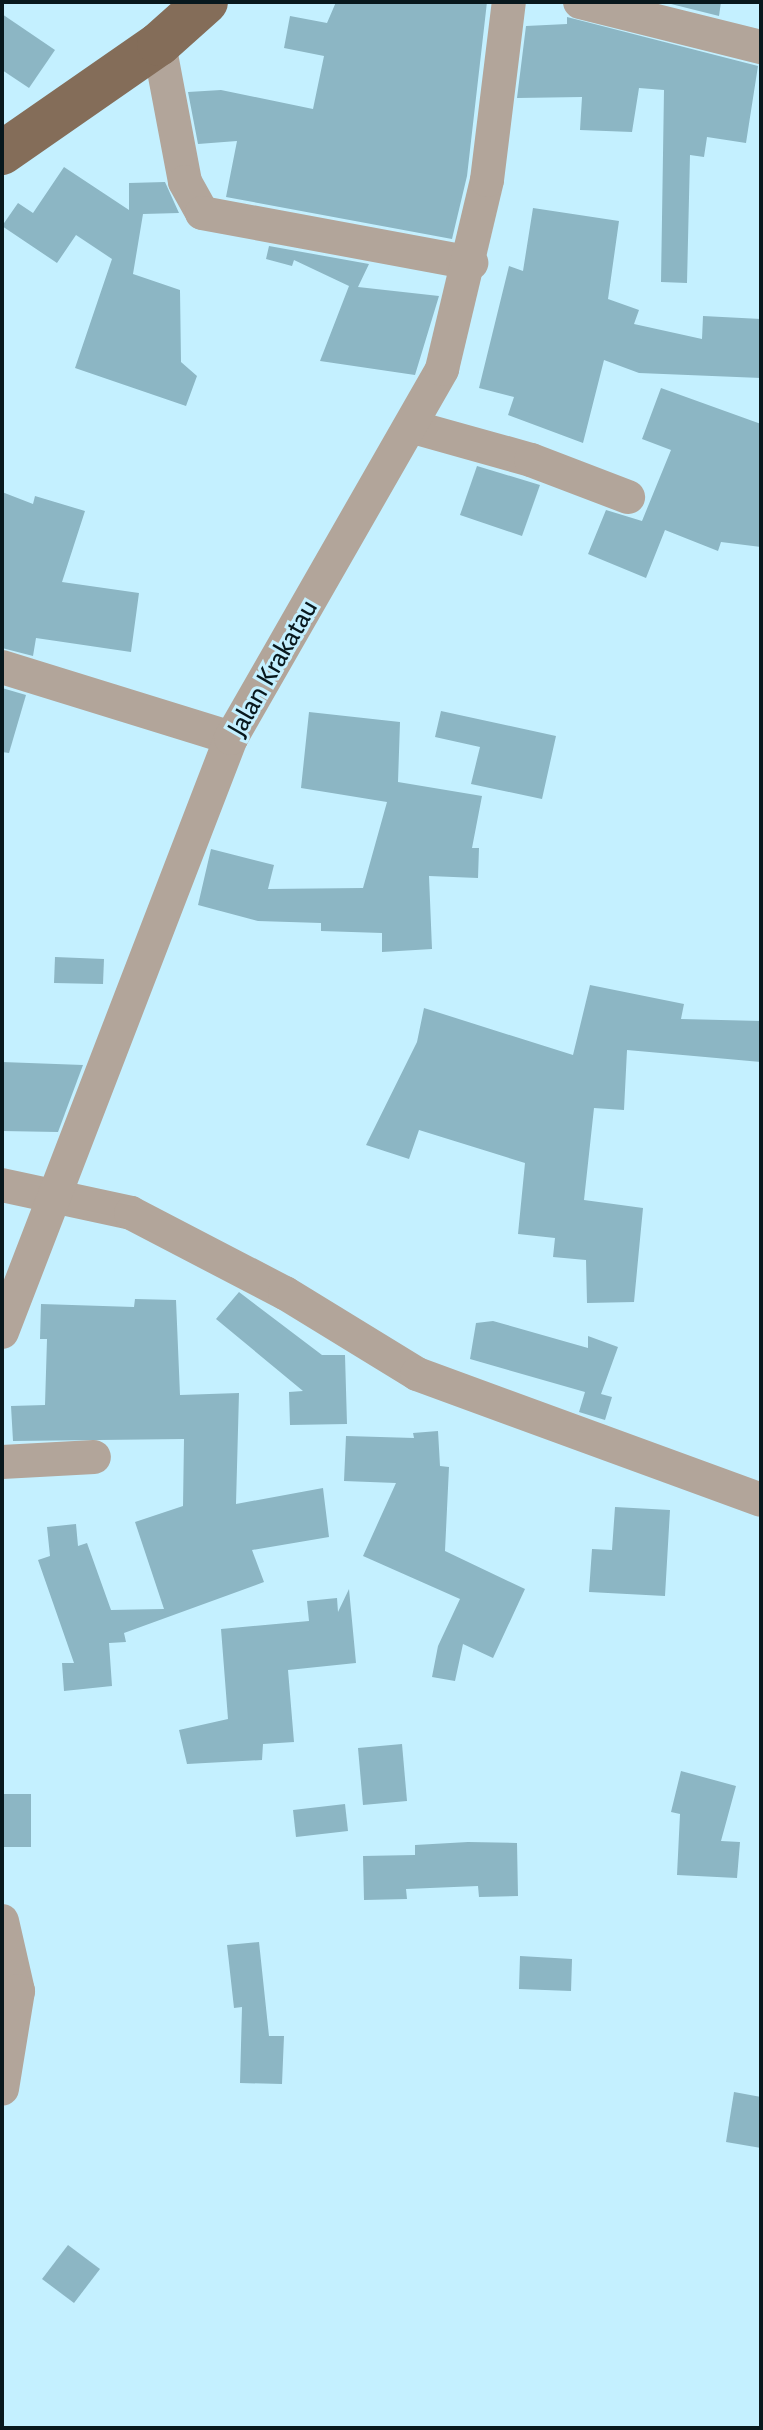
<!DOCTYPE html>
<html>
<head>
<meta charset="utf-8">
<style>
  body { margin:0 }
  #map { position:relative; width:763px; height:2430px; overflow:hidden; background:#c4f0ff; font-family:Cabin,sans-serif }
  div>[style] { position:absolute }
  .building>* { inset:0; background:#8cb6c4 }
  .street>* { height:34px; margin:-17px; padding:0 17px; transform-origin:17px; border-radius:17px; background:#b2a59a }
  .primary>* { height:44px; margin:-22px; padding:0 22px; transform-origin:22px; border-radius:22px; background:#846d59 }
  span { translate:-50% -50%; white-space:nowrap; text-align:center; line-height:1.15; -webkit-text-stroke:6px #c4f0ff; paint-order:stroke }
  .street-label { font-size:26px; color:#08181d }
  .frame { position:absolute; inset:0; border:4px solid #08181d; pointer-events:none }
</style>
</head>
<body>
<div id="map">
  <div class="building">
    <div style="clip-path:polygon(336px 2px,487px 2px,467px 176px,452px 239px,226px 197px,237px 141px,198px 144px,188px 92px,221px 90px,313px 109px,324px 56px,284px 48px,290px 16px,327px 23px)"></div>
    <div style="clip-path:polygon(663px 2px,721px 2px,719px 16px)"></div>
    <div style="clip-path:polygon(2px 14px,55px 50px,29px 88px,2px 70px)"></div>
    <div style="clip-path:polygon(567px 17px,758px 66px,746px 143px,707px 137px,704px 157px,690px 155px,687px 283px,661px 282px,664px 90px,639px 88px,632px 132px,580px 130px,582px 97px,517px 98px,526px 26px,567px 24px)"></div>
    <div style="clip-path:polygon(64px 167px,129px 210px,129px 183px,165px 182px,179px 213px,143px 214px,133px 274px,180px 290px,181px 362px,197px 376px,186px 406px,75px 368px,112px 259px,76px 235px,57px 263px,2px 226px,18px 203px,33px 213px)"></div>
    <div style="clip-path:polygon(533px 208px,619px 221px,608px 299px,639px 310px,634px 324px,702px 339px,703px 316px,761px 319px,761px 378px,639px 373px,604px 360px,583px 443px,508px 415px,514px 397px,479px 388px,509px 266px,523px 271px)"></div>
    <div style="clip-path:polygon(269px 246px,369px 264px,358px 287px,439px 296px,415px 375px,320px 361px,349px 286px,294px 260px,292px 266px,266px 259px)"></div>
    <div style="clip-path:polygon(661px 388px,761px 424px,761px 547px,721px 542px,718px 551px,665px 530px,646px 578px,588px 554px,606px 510px,642px 521px,671px 450px,642px 439px)"></div>
    <div style="clip-path:polygon(477px 466px,540px 485px,522px 536px,460px 515px)"></div>
    <div style="clip-path:polygon(2px 492px,33px 504px,35px 496px,85px 511px,62px 582px,139px 593px,131px 652px,36px 638px,33px 656px,2px 648px)"></div>
    <div style="clip-path:polygon(2px 688px,26px 695px,9px 753px,2px 752px)"></div>
    <div style="clip-path:polygon(441px 711px,556px 736px,542px 799px,471px 784px,480px 747px,435px 737px)"></div>
    <div style="clip-path:polygon(309px 712px,400px 722px,398px 782px,482px 796px,472px 848px,479px 848px,478px 878px,429px 876px,432px 949px,382px 952px,382px 933px,321px 931px,321px 923px,258px 921px,198px 905px,211px 849px,274px 865px,268px 889px,363px 888px,387px 802px,301px 788px)"></div>
    <div style="clip-path:polygon(55px 957px,104px 959px,103px 984px,54px 983px)"></div>
    <div style="clip-path:polygon(590px 985px,684px 1004px,681px 1019px,761px 1021px,761px 1062px,627px 1050px,624px 1110px,594px 1108px,584px 1200px,643px 1208px,634px 1302px,587px 1303px,586px 1260px,553px 1257px,555px 1238px,518px 1234px,525px 1163px,419px 1130px,409px 1159px,366px 1145px,417px 1042px,424px 1008px,573px 1055px)"></div>
    <div style="clip-path:polygon(2px 1062px,83px 1065px,58px 1132px,2px 1131px)"></div>
    <div style="clip-path:polygon(239px 1292px,322px 1355px,345px 1355px,347px 1424px,290px 1425px,289px 1392px,303px 1391px,216px 1319px)"></div>
    <div style="clip-path:polygon(135px 1299px,176px 1300px,180px 1395px,239px 1393px,236px 1504px,323px 1488px,329px 1537px,252px 1550px,264px 1582px,124px 1633px,126px 1642px,109px 1643px,112px 1686px,64px 1691px,62px 1663px,74px 1663px,38px 1560px,50px 1556px,47px 1527px,76px 1524px,78px 1546px,87px 1543px,111px 1610px,164px 1609px,135px 1522px,183px 1506px,184px 1439px,13px 1441px,11px 1406px,45px 1405px,47px 1339px,40px 1339px,41px 1304px,134px 1307px)"></div>
    <div style="clip-path:polygon(493px 1321px,588px 1348px,588px 1336px,618px 1347px,601px 1394px,612px 1397px,605px 1420px,579px 1412px,585px 1392px,470px 1359px,476px 1323px)"></div>
    <div style="clip-path:polygon(438px 1431px,440px 1466px,449px 1467px,445px 1551px,525px 1589px,493px 1658px,463px 1644px,455px 1681px,432px 1677px,438px 1646px,460px 1599px,363px 1556px,396px 1483px,344px 1481px,346px 1436px,414px 1438px,413px 1433px)"></div>
    <div style="clip-path:polygon(615px 1507px,670px 1510px,665px 1596px,589px 1592px,592px 1549px,612px 1550px)"></div>
    <div style="clip-path:polygon(349px 1589px,356px 1663px,288px 1670px,294px 1742px,263px 1744px,262px 1760px,187px 1764px,179px 1730px,228px 1719px,221px 1629px,309px 1621px,307px 1601px,337px 1598px,338px 1612px)"></div>
    <div style="clip-path:polygon(402px 1744px,407px 1801px,363px 1805px,358px 1748px)"></div>
    <div style="clip-path:polygon(681px 1771px,736px 1786px,721px 1841px,740px 1842px,737px 1878px,677px 1875px,680px 1814px,671px 1812px)"></div>
    <div style="clip-path:polygon(2px 1794px,31px 1794px,31px 1847px,2px 1847px)"></div>
    <div style="clip-path:polygon(345px 1804px,348px 1831px,296px 1837px,293px 1810px)"></div>
    <div style="clip-path:polygon(468px 1842px,517px 1843px,518px 1896px,479px 1897px,478px 1886px,406px 1889px,407px 1899px,364px 1900px,363px 1856px,415px 1855px,415px 1845px)"></div>
    <div style="clip-path:polygon(259px 1942px,269px 2036px,284px 2036px,282px 2084px,240px 2083px,242px 2007px,234px 2008px,227px 1945px)"></div>
    <div style="clip-path:polygon(520px 1956px,572px 1959px,571px 1991px,519px 1989px)"></div>
    <div style="clip-path:polygon(734px 2092px,761px 2097px,761px 2148px,726px 2142px)"></div>
    <div style="clip-path:polygon(68px 2245px,100px 2269px,74px 2303px,42px 2279px)"></div>
  </div>
  <div class="street">
    <div style="left:580px;top:2px;width:187px;rotate:14deg"></div>
    <div style="left:159px;top:44px;width:140px;rotate:79.3deg"></div>
    <div style="left:185px;top:182px;width:35px;rotate:61deg"></div>
    <div style="left:202px;top:213px;width:274px;rotate:10.5deg"></div>
    <div style="left:413px;top:427px;width:123px;rotate:15.6deg"></div>
    <div style="left:531px;top:460px;width:104px;rotate:20.9deg"></div>
    <div style="left:2px;top:667px;width:240px;rotate:17.2deg"></div>
    <div style="left:2px;top:1185px;width:132px;rotate:12.2deg"></div>
    <div style="left:131px;top:1213px;width:174px;rotate:27.5deg"></div>
    <div style="left:285px;top:1293px;width:155px;rotate:31.5deg"></div>
    <div style="left:417px;top:1374px;width:366px;rotate:20.1deg"></div>
    <div style="left:2px;top:1332px;width:637px;rotate:-68.92deg"></div>
    <div style="left:231px;top:738px;width:425px;rotate:-60.2deg"></div>
    <div style="left:442px;top:369px;width:194px;rotate:-76.6deg"></div>
    <div style="left:487px;top:180px;width:179px;rotate:-83deg"></div>
    <div style="left:2px;top:1462px;width:92px;rotate:-3.1deg"></div>
    <div style="left:2px;top:1921px;width:72px;rotate:77.1deg"></div>
    <div style="left:18px;top:1991px;width:99px;rotate:99.3deg"></div>
  </div>
  <div class="primary">
    <div style="left:2px;top:153px;width:191px;rotate:-34.8deg"></div>
    <div style="left:159px;top:44px;width:63px;rotate:-41.8deg"></div>
  </div>
  <div class="street-label">
    <span style="left:273px;top:668px;rotate:-60deg">Jalan Krakatau</span>
  </div>
  <div class="frame"></div>
</div>
</body>
</html>
